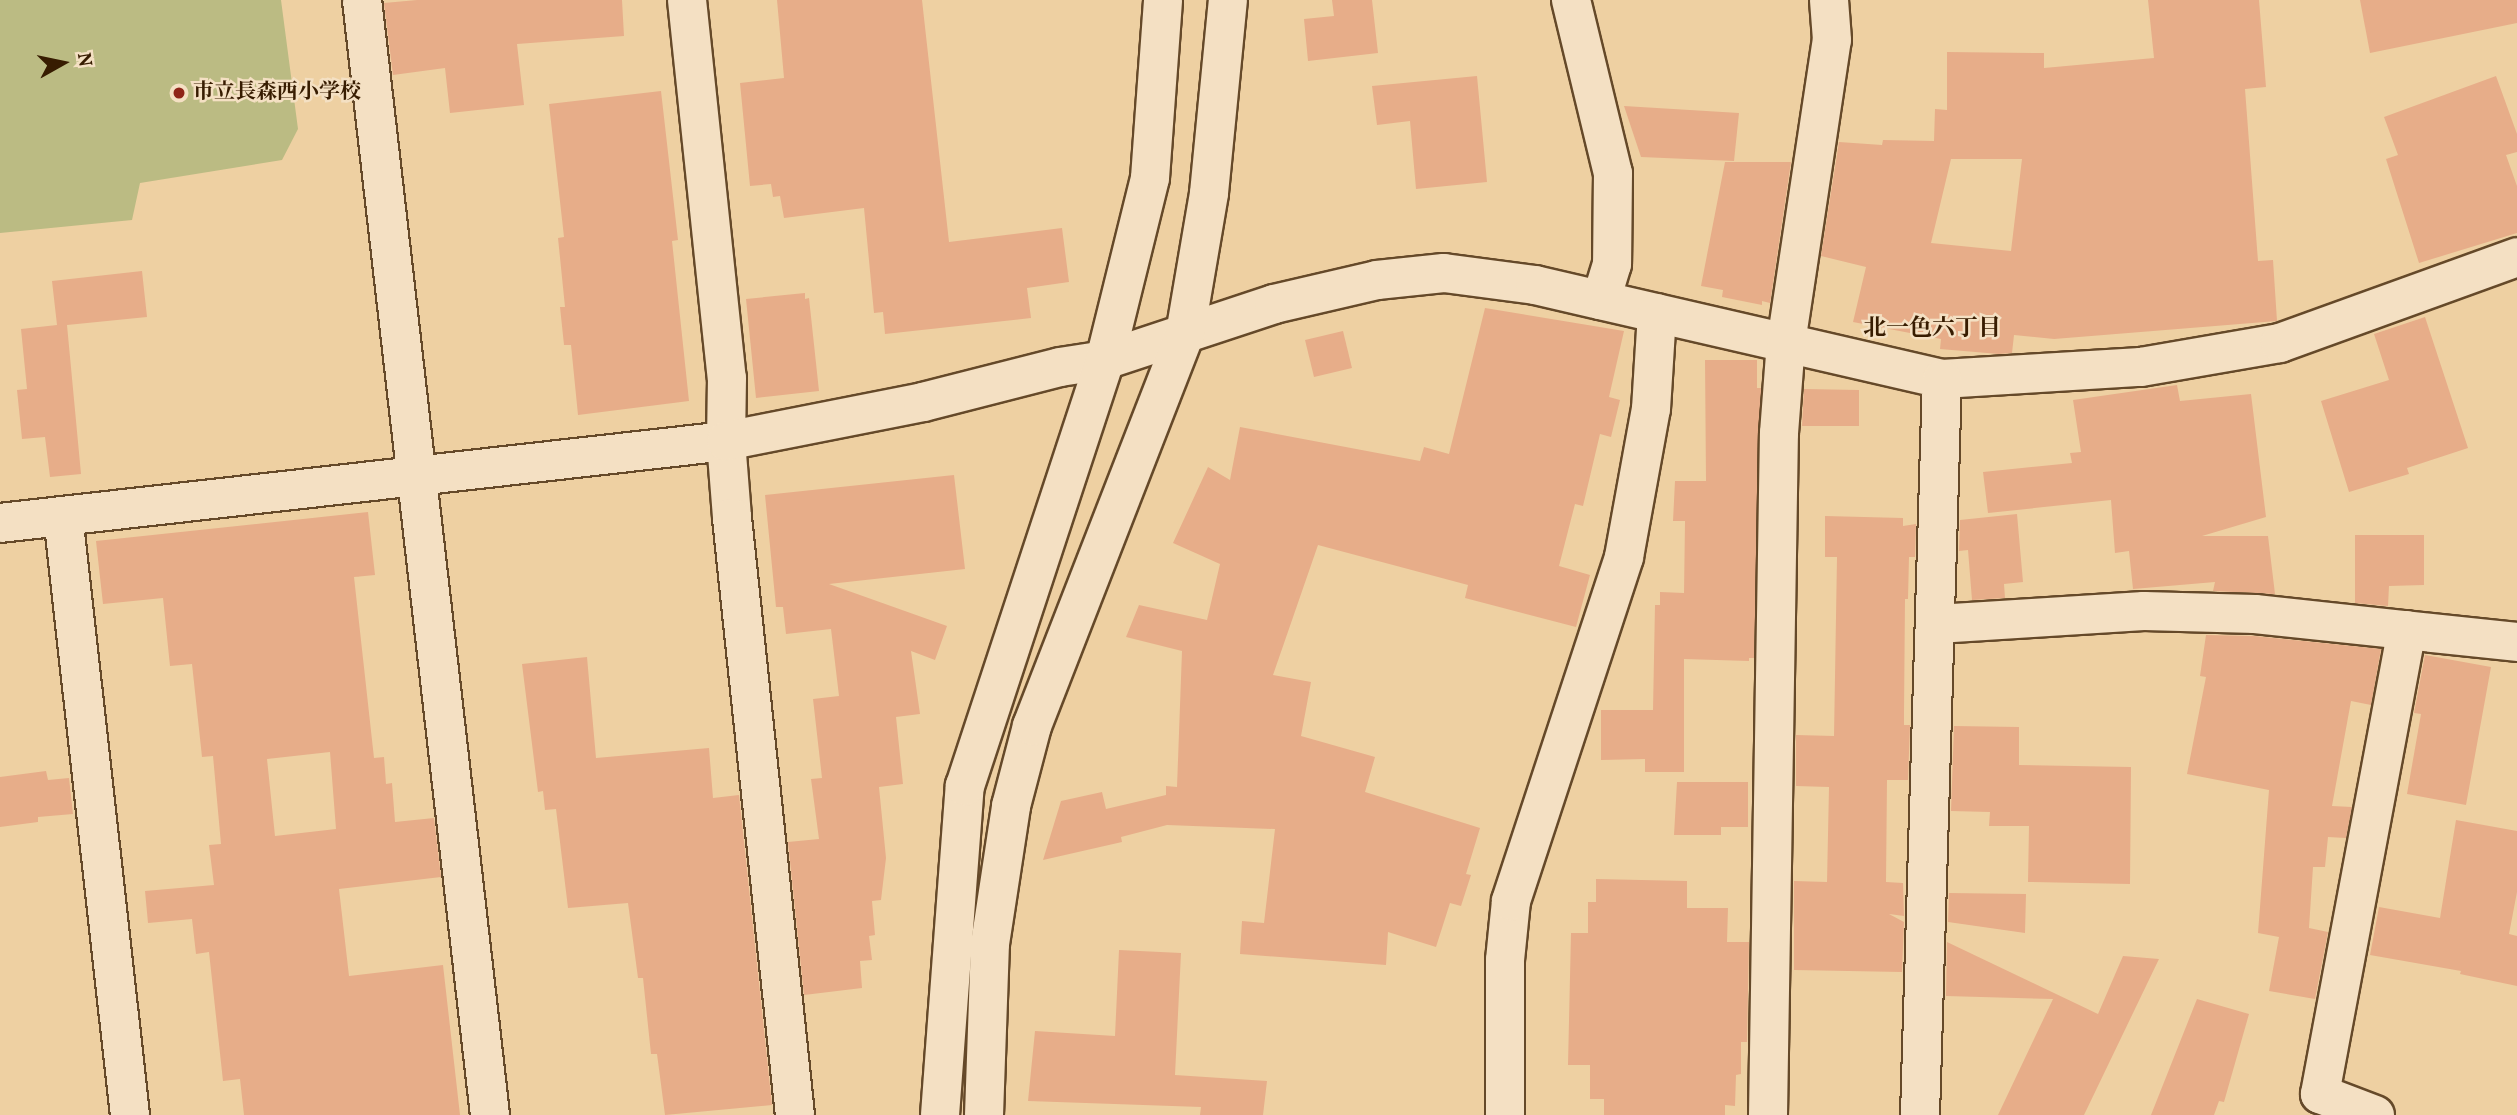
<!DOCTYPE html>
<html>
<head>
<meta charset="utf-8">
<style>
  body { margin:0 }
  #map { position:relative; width:2517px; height:1115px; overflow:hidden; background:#eed0a2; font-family:Vollkorn,"Noto Serif JP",serif }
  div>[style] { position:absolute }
  .green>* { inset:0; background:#bbbb83 }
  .building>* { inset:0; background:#e7ad89 }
  .roads { filter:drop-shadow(2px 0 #654929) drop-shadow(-2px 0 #654929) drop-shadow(0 2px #654929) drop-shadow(0 -2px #654929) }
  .minor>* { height:38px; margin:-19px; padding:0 19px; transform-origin:19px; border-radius:19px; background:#f4e0c3 }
  .dots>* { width:19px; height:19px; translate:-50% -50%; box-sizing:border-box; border:4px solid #f4e0c3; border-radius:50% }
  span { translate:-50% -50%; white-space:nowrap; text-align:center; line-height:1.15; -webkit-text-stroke:5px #f4e0c3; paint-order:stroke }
  .poi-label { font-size:21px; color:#371c01; font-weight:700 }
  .left { translate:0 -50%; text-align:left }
  .neighbourhood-label { font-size:23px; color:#371c01; font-weight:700 }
  .north { position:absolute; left:28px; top:28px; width:70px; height:70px; -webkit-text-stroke:5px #f4e0c3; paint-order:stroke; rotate:81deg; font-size:19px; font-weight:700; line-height:28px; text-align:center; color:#371c01 }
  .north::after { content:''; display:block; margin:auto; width:24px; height:32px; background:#371c01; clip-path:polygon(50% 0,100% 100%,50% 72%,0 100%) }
</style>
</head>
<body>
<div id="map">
  <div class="green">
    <div style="clip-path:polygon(0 0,281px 0,298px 129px,282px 160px,140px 183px,132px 220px,0 233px)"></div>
  </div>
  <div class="building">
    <div style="clip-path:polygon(417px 0,622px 0,624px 36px,517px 44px,524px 105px,450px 113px,445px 68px,393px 75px,384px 3px)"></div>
    <div style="clip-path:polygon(777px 0,922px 0,949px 242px,1062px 228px,1069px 282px,1027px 288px,1031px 318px,885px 334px,883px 312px,874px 313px,864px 208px,784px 218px,780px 196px,773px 197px,771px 184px,750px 186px,740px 83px,784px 78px)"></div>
    <div style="clip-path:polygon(1332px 0,1372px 0,1378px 53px,1308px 61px,1304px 19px,1334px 16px)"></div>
    <div style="clip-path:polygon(evenodd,2148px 0,2259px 0,2266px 87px,2245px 89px,2258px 261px,2273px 260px,2277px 321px,2054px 339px,2014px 335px,2012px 353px,1999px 354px,1940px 349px,1941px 339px,1853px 322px,1866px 267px,1821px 256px,1839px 142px,1882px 145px,1883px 140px,1934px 141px,1935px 109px,1947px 110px,1947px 52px,2044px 53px,2044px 68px,2154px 58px,2148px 0,1951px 159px,2022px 159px,2011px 251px,1931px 243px,1951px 159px)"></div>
    <div style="clip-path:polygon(2360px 0,2517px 0,2517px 23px,2370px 53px)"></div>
    <div style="clip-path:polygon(1477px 76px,1487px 182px,1416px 189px,1410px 121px,1377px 125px,1372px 86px)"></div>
    <div style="clip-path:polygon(2496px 76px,2517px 134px,2517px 152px,2506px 155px,2517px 186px,2517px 233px,2419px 263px,2386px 159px,2398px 155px,2384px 117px)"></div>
    <div style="clip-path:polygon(661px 91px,678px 240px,672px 241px,689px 401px,578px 415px,571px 345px,564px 345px,560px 307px,565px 307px,558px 238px,564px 237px,549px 104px)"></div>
    <div style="clip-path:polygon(1624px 106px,1739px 113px,1734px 161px,1641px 157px)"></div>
    <div style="clip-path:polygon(1725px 162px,1791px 162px,1770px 303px,1762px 301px,1762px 305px,1722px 297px,1723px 290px,1701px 286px)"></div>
    <div style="clip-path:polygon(142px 271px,147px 317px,67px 325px,81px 474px,50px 477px,45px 437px,22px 439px,17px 390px,27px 389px,21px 329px,57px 325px,52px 281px)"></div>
    <div style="clip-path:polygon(805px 293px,805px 299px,809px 298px,819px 391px,756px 398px,746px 299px)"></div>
    <div style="clip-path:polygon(1485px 308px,1624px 331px,1609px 397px,1620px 400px,1611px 437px,1600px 434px,1583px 506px,1575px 504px,1559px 566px,1590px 575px,1576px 627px,1465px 598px,1468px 585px,1318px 545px,1273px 675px,1311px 682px,1301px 736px,1375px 757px,1365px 792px,1480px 828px,1466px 874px,1471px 875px,1461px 906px,1450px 903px,1436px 947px,1388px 932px,1386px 965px,1240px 954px,1242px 921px,1264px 923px,1275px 829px,1167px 825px,1121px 837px,1122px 842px,1043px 860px,1061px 801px,1102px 792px,1106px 809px,1166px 795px,1166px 786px,1177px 787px,1182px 651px,1126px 637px,1139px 605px,1207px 620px,1220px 564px,1173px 543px,1208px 467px,1230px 480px,1240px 427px,1420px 461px,1424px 447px,1449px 454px)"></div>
    <div style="clip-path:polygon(2425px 317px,2468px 448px,2407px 468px,2409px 474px,2349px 492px,2321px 401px,2389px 380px,2374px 334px)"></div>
    <div style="clip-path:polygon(1343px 331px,1352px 368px,1314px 377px,1305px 340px)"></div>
    <div style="clip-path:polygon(1705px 360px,1757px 360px,1757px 388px,1761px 388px,1754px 658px,1749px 658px,1749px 661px,1684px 659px,1684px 772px,1645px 772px,1645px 759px,1601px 760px,1601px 710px,1653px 710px,1655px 605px,1660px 605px,1660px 592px,1684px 593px,1685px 521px,1673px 521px,1675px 481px,1706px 481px)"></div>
    <div style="clip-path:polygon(2177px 385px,2180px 401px,2251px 394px,2266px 517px,2202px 536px,2268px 536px,2275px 594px,2213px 591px,2215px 582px,2133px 589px,2129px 551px,2115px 553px,2111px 500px,1988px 513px,1983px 472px,2072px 463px,2070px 453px,2081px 452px,2073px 400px)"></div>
    <div style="clip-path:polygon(1804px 389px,1859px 390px,1859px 426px,1802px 426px)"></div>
    <div style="clip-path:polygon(954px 475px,965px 569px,829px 584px,947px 626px,935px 660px,911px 651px,920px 714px,896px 717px,903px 784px,879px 787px,886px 858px,881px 900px,872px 901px,875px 935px,869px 936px,872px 960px,860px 961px,862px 988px,804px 995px,788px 842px,819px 839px,811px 779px,822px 778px,813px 699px,839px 696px,831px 629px,786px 634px,783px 607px,776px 607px,765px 495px)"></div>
    <div style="clip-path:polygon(evenodd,368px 512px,375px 575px,354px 577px,374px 758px,384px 757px,386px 784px,392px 783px,395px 822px,434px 818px,441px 877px,339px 889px,349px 976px,443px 965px,460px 1115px,244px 1115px,240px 1079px,223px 1081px,209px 952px,196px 954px,192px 919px,148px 923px,145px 891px,214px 885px,209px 845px,221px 844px,213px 756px,202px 757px,192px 664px,170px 666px,163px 598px,103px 604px,96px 541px,368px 512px,330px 752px,336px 829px,275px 836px,267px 759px,330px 752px)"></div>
    <div style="clip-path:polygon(2017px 514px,2023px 582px,2004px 584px,2005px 598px,1972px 600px,1968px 550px,1959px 551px,1960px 520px)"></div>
    <div style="clip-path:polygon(1825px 516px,1903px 518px,1903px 526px,1916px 524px,1915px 557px,1909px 557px,1908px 599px,1905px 599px,1904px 714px,1904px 725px,1910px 725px,1908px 780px,1887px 780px,1886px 882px,1903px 883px,1904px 916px,1889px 914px,1904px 922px,1902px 972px,1794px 970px,1794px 881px,1827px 882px,1829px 787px,1796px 786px,1796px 735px,1834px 736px,1837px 557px,1825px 557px)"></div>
    <div style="clip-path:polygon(2355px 535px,2424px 535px,2424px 585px,2389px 586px,2388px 606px,2355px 603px)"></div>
    <div style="clip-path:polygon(2206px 635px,2254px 636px,2381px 649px,2371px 705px,2351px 701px,2332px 806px,2352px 807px,2346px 838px,2328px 837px,2325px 867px,2313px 867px,2309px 928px,2328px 932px,2315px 999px,2269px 991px,2279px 937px,2258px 933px,2269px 790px,2187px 774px,2206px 677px,2200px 676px)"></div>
    <div style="clip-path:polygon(2425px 655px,2491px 667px,2466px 805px,2407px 794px,2421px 714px,2414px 713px)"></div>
    <div style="clip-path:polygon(587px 657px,596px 758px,709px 748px,713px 798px,739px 795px,772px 1105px,665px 1115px,657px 1054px,651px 1054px,643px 978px,638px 978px,628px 903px,568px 908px,556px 809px,545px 810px,543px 791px,538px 792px,522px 664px)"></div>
    <div style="clip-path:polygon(1954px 726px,2019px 727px,2019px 765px,2131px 767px,2130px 884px,2028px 882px,2029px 826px,1989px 826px,1990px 812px,1951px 811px)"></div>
    <div style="clip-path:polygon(46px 771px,48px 780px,69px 778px,73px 814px,38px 817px,38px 822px,0 827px,0 777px)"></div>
    <div style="clip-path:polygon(1677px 782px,1748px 782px,1748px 827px,1721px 827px,1721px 835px,1674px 835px)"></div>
    <div style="clip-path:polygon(2456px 820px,2517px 831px,2517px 892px,2509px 934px,2517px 936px,2517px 986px,2460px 974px,2461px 971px,2370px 955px,2379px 907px,2440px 918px)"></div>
    <div style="clip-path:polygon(1596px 879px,1687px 881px,1687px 908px,1728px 908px,1727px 942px,1749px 942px,1747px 1042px,1741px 1042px,1741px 1074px,1736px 1075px,1735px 1106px,1725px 1105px,1725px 1115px,1604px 1115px,1604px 1099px,1590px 1099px,1590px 1065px,1568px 1065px,1571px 933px,1588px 933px,1588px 902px,1596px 902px)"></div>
    <div style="clip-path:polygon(1949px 893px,2026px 894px,2025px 933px,1948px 922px)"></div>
    <div style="clip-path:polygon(1947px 942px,2098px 1014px,2123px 956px,2159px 959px,2084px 1115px,1998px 1115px,2053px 999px,1946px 996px)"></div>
    <div style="clip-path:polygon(1119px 950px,1181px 953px,1175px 1075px,1267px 1081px,1263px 1115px,1200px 1115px,1201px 1107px,1028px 1101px,1035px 1031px,1115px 1036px)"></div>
    <div style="clip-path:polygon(2197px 999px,2249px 1014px,2224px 1102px,2219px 1101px,2214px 1115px,2151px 1115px)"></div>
  </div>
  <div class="roads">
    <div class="minor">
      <div style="left:362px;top:0;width:1122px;rotate:83.45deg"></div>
      <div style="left:687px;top:0;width:380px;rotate:84deg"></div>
      <div style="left:727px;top:378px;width:63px;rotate:90.9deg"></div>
      <div style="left:726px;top:441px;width:77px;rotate:85.5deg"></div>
      <div style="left:732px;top:518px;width:600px;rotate:83.98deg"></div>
      <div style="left:1571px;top:0;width:178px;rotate:76.4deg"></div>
      <div style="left:1613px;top:173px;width:91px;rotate:90.6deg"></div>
      <div style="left:1612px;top:264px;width:38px;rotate:107deg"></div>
      <div style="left:63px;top:516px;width:603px;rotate:83.62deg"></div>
      <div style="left:0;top:523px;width:731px;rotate:-6.44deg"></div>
      <div style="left:726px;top:441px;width:201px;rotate:-11.2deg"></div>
      <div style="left:923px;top:402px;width:141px;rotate:-14.3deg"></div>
      <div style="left:1060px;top:367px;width:46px;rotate:-8.8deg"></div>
      <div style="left:1105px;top:360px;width:178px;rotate:-18.3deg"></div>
      <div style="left:1274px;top:304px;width:106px;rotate:-13.1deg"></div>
      <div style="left:1377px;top:280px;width:67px;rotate:-6deg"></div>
      <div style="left:1444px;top:273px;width:92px;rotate:7.5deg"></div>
      <div style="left:1535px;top:285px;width:418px;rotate:13deg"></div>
      <div style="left:1942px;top:379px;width:199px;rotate:-3.5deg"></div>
      <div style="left:2141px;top:367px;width:141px;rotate:-9.8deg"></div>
      <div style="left:2280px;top:343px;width:252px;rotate:-19.9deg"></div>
      <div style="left:1937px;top:624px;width:207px;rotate:-3.6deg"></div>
      <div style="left:2144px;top:611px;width:111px;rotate:1.5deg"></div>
      <div style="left:2255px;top:614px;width:263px;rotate:6.1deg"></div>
      <div style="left:940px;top:1115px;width:330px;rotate:-85.7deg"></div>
      <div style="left:965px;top:786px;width:448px;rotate:-71.8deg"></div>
      <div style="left:1105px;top:360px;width:187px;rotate:-76.1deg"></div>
      <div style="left:1150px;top:178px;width:178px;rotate:-85.8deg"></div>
      <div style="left:984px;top:1115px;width:171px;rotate:-88deg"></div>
      <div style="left:990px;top:944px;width:140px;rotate:-81.3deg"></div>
      <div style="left:1011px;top:806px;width:83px;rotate:-75.3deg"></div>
      <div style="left:1032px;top:726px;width:421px;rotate:-68.7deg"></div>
      <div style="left:1185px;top:334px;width:143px;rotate:-80.3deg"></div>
      <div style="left:1209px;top:193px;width:194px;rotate:-84.4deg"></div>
      <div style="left:1505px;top:1115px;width:155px;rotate:-90deg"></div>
      <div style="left:1505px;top:960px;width:59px;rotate:-84.2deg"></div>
      <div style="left:1511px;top:901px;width:362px;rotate:-71.8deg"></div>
      <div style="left:1624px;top:557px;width:150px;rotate:-79.7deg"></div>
      <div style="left:1651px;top:409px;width:96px;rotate:-86.4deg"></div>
      <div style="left:1768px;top:1115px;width:682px;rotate:-89.08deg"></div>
      <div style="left:1779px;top:433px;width:90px;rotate:-85.6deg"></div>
      <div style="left:1786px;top:343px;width:306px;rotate:-81.4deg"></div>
      <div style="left:1832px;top:40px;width:40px;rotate:-94.3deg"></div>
      <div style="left:1920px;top:1115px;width:736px;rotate:-88.29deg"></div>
      <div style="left:2375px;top:1115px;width:59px;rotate:-159.1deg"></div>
      <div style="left:2320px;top:1094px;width:472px;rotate:-79.4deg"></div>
    </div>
  </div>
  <div class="dots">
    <div style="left:179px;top:93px;background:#8f2418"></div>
  </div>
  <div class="poi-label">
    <span class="left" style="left:193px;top:93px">市立長森西小学校</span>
  </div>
  <div class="neighbourhood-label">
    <span style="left:1932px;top:329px">北一色六丁目</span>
  </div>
  <div class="north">N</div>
</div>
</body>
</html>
